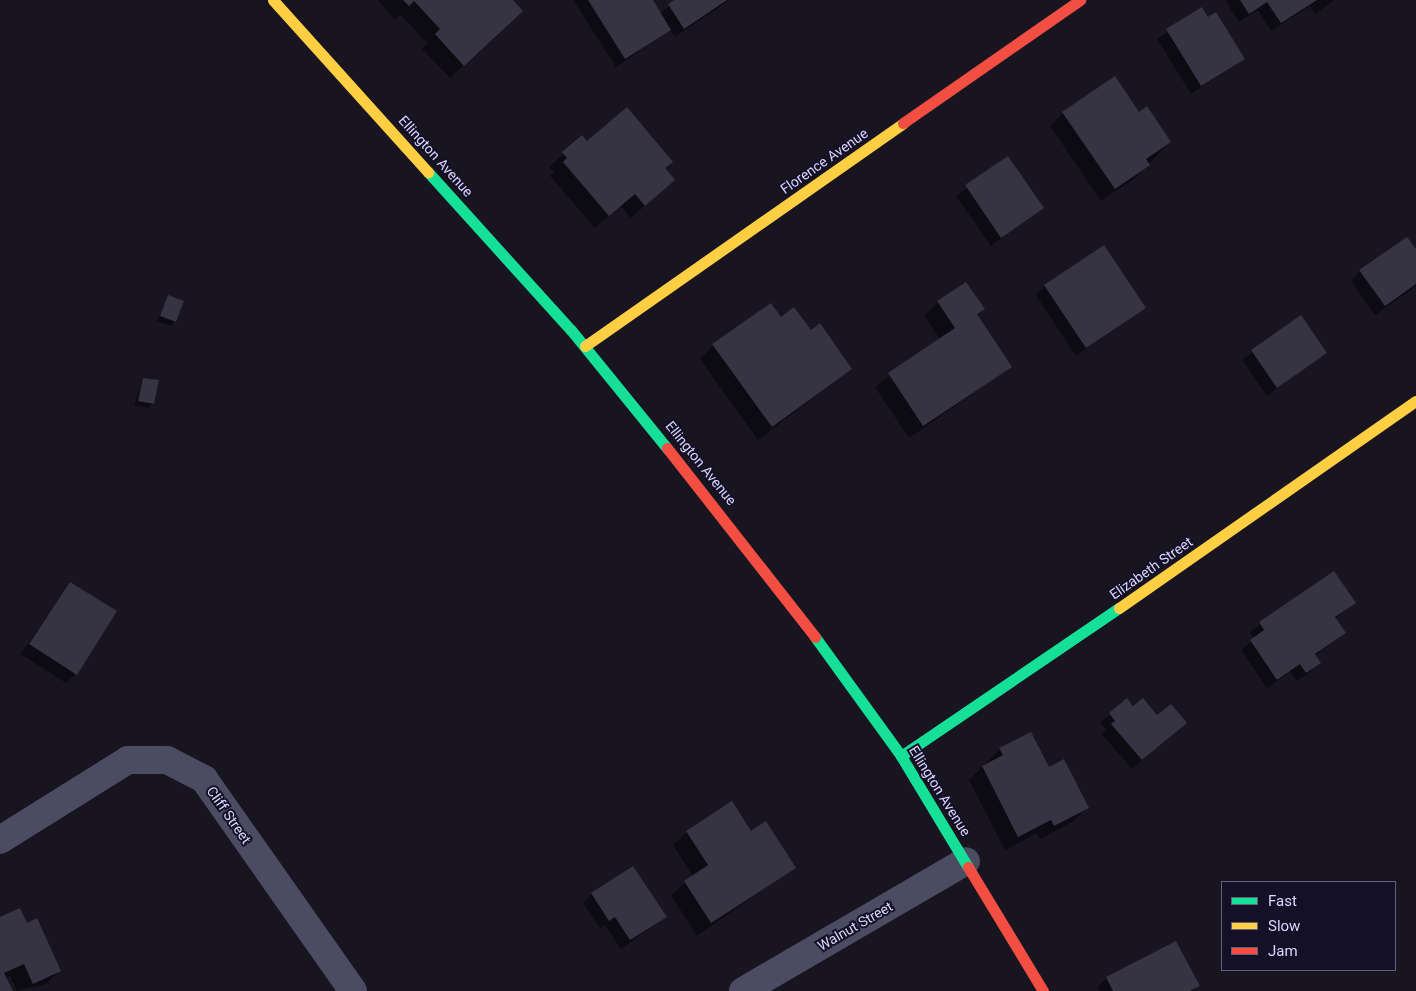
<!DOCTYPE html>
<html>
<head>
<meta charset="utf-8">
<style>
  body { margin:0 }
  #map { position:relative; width:1416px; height:991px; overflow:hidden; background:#181521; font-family:Roboto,sans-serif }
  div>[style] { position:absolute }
  .shadow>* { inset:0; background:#0007 }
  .building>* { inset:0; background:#363343 }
  .street>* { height:28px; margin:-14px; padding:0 14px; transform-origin:14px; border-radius:14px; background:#4b4b62 }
  .fast>* { height:11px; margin:-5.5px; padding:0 5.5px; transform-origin:5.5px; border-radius:5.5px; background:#16e098 }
  .slow>* { height:11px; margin:-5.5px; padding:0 5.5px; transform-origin:5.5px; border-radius:5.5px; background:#ffcf43 }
  .jam>* { height:11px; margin:-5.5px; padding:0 5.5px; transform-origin:5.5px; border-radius:5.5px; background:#f24e42 }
  span { translate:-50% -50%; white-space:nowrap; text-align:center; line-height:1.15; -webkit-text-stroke:4px #141026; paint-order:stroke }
  .street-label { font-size:14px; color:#dbd7fe }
  .legend { position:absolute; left:1221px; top:881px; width:175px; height:90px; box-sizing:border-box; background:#141026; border:1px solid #64607c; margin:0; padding:6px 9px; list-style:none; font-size:15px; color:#dbd7fe }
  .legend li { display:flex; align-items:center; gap:10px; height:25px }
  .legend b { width:25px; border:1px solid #64607c }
</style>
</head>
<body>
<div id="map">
  <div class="shadow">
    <div style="clip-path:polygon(377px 0,511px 0,508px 24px,450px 78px,422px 49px,427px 43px,400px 14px,395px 19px)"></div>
    <div style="clip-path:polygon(573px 0,651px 0,660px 14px,676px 0,730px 0,675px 37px,670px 30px,616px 67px)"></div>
    <div style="clip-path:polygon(1225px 0,1334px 0,1315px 14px,1310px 6px,1271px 31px,1258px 10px,1239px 22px)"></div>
    <div style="clip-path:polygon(1202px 9px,1243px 59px,1191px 94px,1157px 39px)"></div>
    <div style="clip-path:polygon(1063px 113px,1139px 114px,1170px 142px,1135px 178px,1101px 201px,1050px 126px)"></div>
    <div style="clip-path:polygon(582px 137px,587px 143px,671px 162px,664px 169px,674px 180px,631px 218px,621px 206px,595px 228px,550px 176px,554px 172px,549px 167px)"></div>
    <div style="clip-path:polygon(1008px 158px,1042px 207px,991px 246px,956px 196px)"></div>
    <div style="clip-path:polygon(1416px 251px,1416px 286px,1375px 315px,1351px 281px,1360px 271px)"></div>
    <div style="clip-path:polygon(1045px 286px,1144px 308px,1076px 356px,1036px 295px)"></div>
    <div style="clip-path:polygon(168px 297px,175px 321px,171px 326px,157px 321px)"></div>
    <div style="clip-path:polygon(938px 302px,983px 309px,976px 315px,1011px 367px,909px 438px,875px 387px,940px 339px,924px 315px)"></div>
    <div style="clip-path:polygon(1301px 317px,1325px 352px,1267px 396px,1242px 360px)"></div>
    <div style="clip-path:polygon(780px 319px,811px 332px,851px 369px,758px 440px,700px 359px,713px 345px)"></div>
    <div style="clip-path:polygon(143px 379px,153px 403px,149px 408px,134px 405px)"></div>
    <div style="clip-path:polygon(1334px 573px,1354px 603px,1335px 619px,1345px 633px,1315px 656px,1319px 663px,1310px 672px,1297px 681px,1290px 672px,1267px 688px,1241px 650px,1254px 639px,1250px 632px)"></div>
    <div style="clip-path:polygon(70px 583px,76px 674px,66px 683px,21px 654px)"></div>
    <div style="clip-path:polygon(1127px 700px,1176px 732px,1132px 769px,1102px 734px,1106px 730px,1100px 723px)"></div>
    <div style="clip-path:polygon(1000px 749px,1049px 769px,1087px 808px,1074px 821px,1040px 839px,1037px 833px,1005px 850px,969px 780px)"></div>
    <div style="clip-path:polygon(687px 832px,751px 833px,795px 867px,697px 936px,671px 895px,693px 876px,673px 845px)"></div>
    <div style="clip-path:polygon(592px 894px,665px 917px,621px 949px,605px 925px,600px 929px,583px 903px)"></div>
    <div style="clip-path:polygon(0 918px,27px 924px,60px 970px,46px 984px,17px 991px,10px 976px,6px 978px,11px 991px,0 991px)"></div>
    <div style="clip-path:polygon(1107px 978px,1198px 986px,1193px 991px,1100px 991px,1097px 987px)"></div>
  </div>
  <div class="building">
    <div style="clip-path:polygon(403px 0,513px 0,523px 11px,464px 66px,435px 34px,440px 29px,414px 1px,409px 6px)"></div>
    <div style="clip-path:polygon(588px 0,653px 0,671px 30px,625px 59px)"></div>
    <div style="clip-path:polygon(674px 0,727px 0,684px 29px,668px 4px)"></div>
    <div style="clip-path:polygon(1240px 0,1317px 0,1281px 23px,1267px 2px,1249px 14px)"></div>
    <div style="clip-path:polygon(1202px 7px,1208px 17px,1216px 12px,1245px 59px,1201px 86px,1166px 29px)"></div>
    <div style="clip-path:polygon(1115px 76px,1139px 112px,1147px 106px,1171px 142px,1146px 159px,1150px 165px,1115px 189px,1062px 112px)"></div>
    <div style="clip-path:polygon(627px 107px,673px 162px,665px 168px,675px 180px,645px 206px,635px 194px,609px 216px,563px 162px,567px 158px,562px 152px,582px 135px,587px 141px)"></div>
    <div style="clip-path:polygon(1008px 156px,1044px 208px,1001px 238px,965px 185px)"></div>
    <div style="clip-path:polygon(1407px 237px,1416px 249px,1416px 284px,1385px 306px,1359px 270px)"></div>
    <div style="clip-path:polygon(1104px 245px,1146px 308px,1086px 348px,1044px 285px)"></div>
    <div style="clip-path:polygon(966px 282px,985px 309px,977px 314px,1012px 367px,923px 426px,888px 373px,955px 328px,937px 301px)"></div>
    <div style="clip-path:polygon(168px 295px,184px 301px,176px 322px,160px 316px)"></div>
    <div style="clip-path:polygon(771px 303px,781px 317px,794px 307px,811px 330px,820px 323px,852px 369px,772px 427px,712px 344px)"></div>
    <div style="clip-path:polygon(1301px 315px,1327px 353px,1277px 388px,1251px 350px)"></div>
    <div style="clip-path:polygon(143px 378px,159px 380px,154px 404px,138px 401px)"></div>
    <div style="clip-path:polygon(1334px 571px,1356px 603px,1335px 617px,1346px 633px,1315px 654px,1321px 663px,1306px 673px,1300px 664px,1277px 680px,1250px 640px,1264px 630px,1259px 622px)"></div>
    <div style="clip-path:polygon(70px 582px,117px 611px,77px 675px,29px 644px)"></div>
    <div style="clip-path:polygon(1127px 698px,1133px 706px,1143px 698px,1157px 715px,1171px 704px,1187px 723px,1142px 760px,1111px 724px,1115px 721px,1109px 713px)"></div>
    <div style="clip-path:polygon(1031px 732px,1049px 767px,1064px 759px,1089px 808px,1054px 826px,1051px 820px,1018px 837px,982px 766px,1003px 755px,999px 748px)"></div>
    <div style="clip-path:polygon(732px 801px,751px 831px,766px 821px,796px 868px,711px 923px,684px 881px,708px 865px,686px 831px)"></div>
    <div style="clip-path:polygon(633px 866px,667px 917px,630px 940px,615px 917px,609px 921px,591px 893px)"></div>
    <div style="clip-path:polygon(20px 908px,27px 923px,37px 918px,61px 971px,33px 984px,24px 964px,4px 973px,13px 991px,0 991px,0 917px)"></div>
    <div style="clip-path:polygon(1176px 941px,1200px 986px,1190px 991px,1113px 991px,1106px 977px)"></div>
  </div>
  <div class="street">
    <div style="left:0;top:840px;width:151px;rotate:-32deg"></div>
    <div style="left:128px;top:760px;width:39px"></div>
    <div style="left:167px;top:760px;width:42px;rotate:27.2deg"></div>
    <div style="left:204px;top:779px;width:259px;rotate:54.9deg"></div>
    <div style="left:743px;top:991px;width:258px;rotate:-30.2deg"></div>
  </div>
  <div class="fast">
    <div style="left:428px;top:172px;width:213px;rotate:47.9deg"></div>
    <div style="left:571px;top:330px;width:152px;rotate:50.9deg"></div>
    <div style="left:815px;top:637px;width:147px;rotate:54.1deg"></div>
    <div style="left:901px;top:756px;width:130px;rotate:58.9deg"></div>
    <div style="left:901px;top:756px;width:263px;rotate:-34.2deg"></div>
  </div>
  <div class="slow">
    <div style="left:273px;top:0;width:232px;rotate:48deg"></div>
    <div style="left:585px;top:346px;width:388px;rotate:-35deg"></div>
    <div style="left:1119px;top:608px;width:362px;rotate:-34.9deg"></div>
  </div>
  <div class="jam">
    <div style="left:903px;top:123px;width:216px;rotate:-34.8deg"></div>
    <div style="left:667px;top:448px;width:240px;rotate:51.9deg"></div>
    <div style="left:968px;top:867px;width:145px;rotate:58.8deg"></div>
  </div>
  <div class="street-label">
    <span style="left:436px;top:156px;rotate:48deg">Ellington Avenue</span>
    <span style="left:824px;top:161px;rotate:-35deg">Florence Avenue</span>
    <span style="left:701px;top:463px;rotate:51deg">Ellington Avenue</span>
    <span style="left:1151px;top:568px;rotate:-35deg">Elizabeth Street</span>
    <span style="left:940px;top:791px;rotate:58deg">Ellington Avenue</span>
    <span style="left:229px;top:815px;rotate:55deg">Cliff Street</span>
    <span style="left:855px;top:926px;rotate:-30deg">Walnut Street</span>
  </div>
  <ul class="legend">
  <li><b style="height:6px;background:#16e098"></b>Fast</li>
  <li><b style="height:6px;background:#ffcf43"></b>Slow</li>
  <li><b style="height:6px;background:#f24e42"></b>Jam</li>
  </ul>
</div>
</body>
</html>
